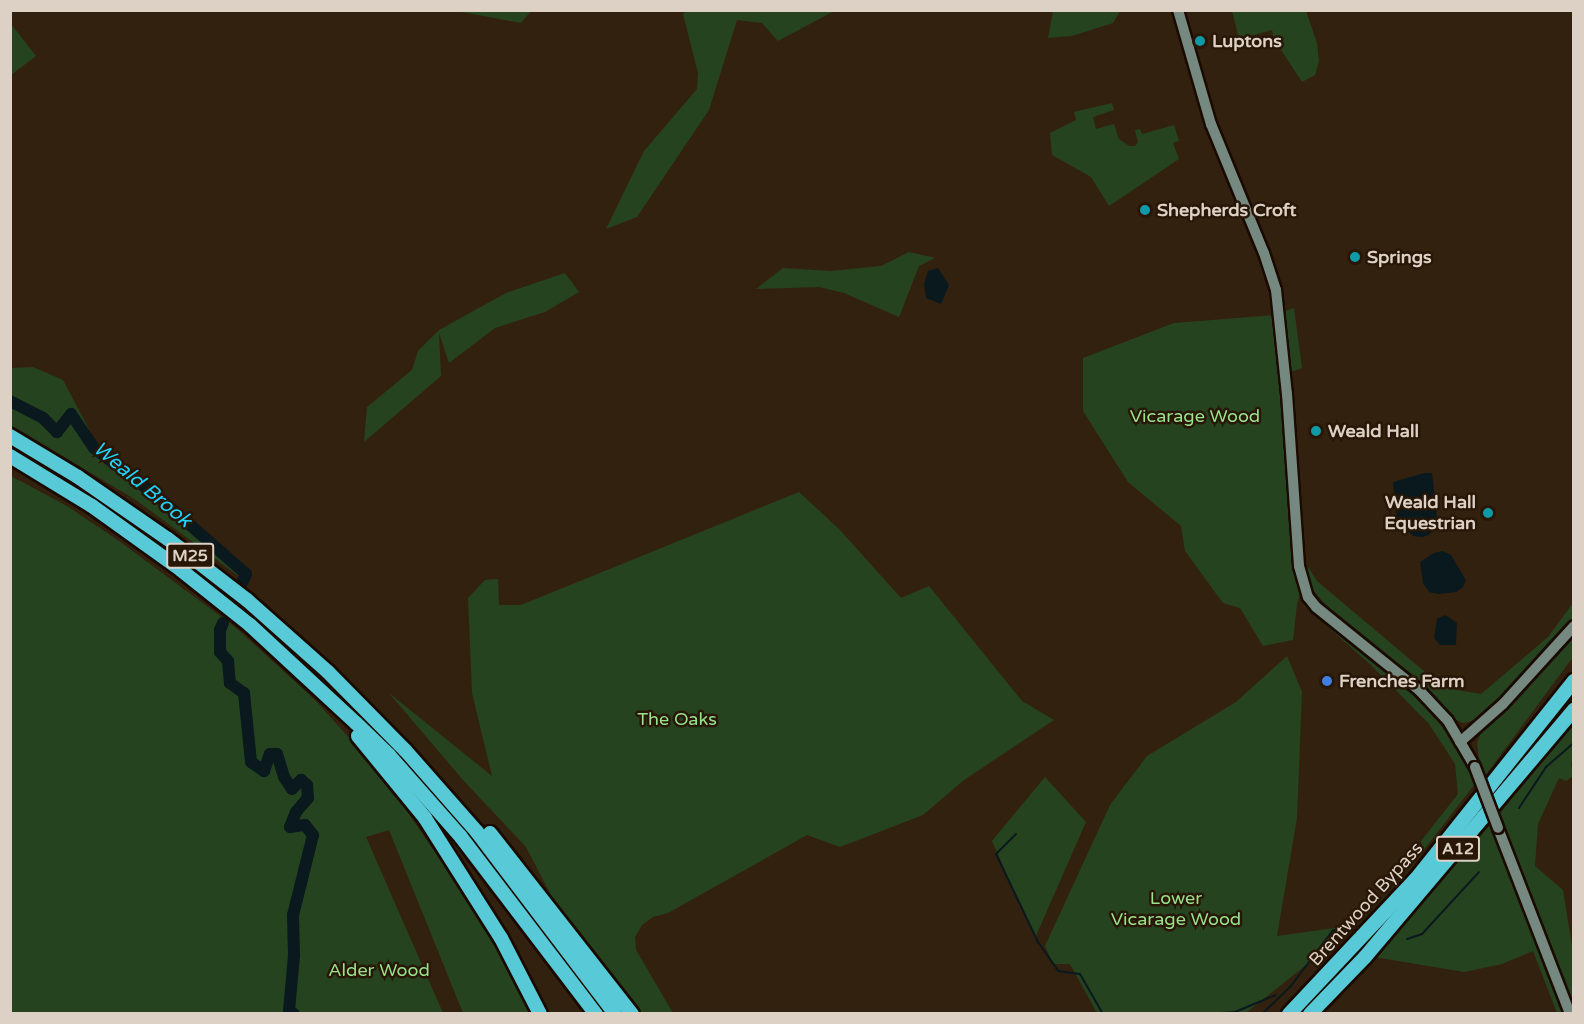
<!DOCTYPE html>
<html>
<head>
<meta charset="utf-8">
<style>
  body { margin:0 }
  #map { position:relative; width:1584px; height:1024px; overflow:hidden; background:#33210f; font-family:"Varela Round",sans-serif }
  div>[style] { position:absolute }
  .green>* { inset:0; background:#264320 }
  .water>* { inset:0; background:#0a191d }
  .stream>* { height:2px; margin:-1px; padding:0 1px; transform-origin:1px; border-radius:1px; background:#0a191d }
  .river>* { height:12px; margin:-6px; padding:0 6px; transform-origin:6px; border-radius:6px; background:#0a191d }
  .roads { filter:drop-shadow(2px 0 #1a0a00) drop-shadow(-2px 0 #1a0a00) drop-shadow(0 2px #1a0a00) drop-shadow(0 -2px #1a0a00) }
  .secondary>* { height:10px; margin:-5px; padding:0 5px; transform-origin:5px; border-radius:5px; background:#768980 }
  .highway>* { height:14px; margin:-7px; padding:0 7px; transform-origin:7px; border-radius:7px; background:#58c9d7 }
  .bridges { filter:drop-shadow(2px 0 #1a0a00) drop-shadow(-2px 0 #1a0a00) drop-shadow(0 2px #1a0a00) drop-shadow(0 -2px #1a0a00) }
  .secondary-bridge>* { height:10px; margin:-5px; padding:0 5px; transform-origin:5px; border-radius:5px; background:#768980 }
  .dots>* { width:16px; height:16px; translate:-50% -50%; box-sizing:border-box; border:3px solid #281706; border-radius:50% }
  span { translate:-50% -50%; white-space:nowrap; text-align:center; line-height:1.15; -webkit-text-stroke:5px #281706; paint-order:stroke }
  .shield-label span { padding:2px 4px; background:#281706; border:2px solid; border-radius:4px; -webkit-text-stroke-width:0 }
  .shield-label { font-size:16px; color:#ddd1c6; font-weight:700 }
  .poi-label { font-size:18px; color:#ddd1c6; font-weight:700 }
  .left { translate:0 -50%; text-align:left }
  .right { translate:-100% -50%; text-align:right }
  .park-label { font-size:18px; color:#97e28a }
  .street-label { font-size:18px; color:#ddd1c6 }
  .water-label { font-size:20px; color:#1fd3fc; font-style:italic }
  .frame { position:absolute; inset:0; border:12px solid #ddd1c6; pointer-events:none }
</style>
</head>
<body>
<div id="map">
  <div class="green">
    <div style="clip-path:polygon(457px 11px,531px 10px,531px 11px,521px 23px)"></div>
    <div style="clip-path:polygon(687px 11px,834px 11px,778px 41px,762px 23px,737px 20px,709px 110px,637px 217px,606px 229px,644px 151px,697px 89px,698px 73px,683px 14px)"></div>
    <div style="clip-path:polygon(1053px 11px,1053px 10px,1120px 11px,1113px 23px,1072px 36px,1048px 38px)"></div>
    <div style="clip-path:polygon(1232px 11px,1306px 11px,1317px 43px,1319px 61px,1315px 75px,1302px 82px,1274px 39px,1272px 30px,1239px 39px)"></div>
    <div style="clip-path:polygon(11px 24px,36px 56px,11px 75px)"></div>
    <div style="clip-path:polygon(1112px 103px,1114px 110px,1093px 117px,1096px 129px,1114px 124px,1119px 139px,1129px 146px,1135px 146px,1138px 142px,1135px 130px,1140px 129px,1142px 134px,1174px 125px,1179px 141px,1173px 143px,1179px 159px,1109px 206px,1091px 177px,1052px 155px,1050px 133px,1076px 120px,1074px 112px)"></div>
    <div style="clip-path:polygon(909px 252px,935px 258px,919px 266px,899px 317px,844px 293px,819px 287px,756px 289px,783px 268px,831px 271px,881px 266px)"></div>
    <div style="clip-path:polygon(565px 273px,579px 292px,545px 312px,495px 328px,449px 363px,439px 333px,441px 376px,364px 442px,367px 407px,412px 370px,418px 351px,439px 330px,506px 293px)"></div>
    <div style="clip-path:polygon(1294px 308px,1302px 368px,1285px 374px,1304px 583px,1297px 604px,1293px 640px,1263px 646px,1240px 608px,1223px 603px,1185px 551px,1181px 526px,1128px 482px,1083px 411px,1083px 358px,1174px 323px,1274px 315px)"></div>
    <div style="clip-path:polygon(33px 367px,63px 380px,101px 452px,169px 503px,236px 563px,241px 578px,136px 500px,11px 425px,11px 368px)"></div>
    <div style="clip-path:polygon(11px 476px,67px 506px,119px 541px,235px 627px,315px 700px,404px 799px,402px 804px,481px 919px,517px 979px,529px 1013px,463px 1013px,389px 830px,366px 837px,443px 1013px,11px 1014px)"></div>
    <div style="clip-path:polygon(799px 492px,840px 530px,901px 598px,929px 586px,1022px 701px,1054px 720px,964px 780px,923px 815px,840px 847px,807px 835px,668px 913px,653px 917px,642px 925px,635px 937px,636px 950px,673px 1013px,643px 1014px,581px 941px,553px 899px,526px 847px,463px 780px,389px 693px,492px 776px,472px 693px,468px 598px,485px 580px,498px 579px,499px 605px,521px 605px)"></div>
    <div style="clip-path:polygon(1308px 567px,1317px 581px,1444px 688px,1481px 694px,1548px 637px,1573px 603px,1573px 620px,1545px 655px,1481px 719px,1463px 723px,1454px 719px,1414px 677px,1330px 610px,1312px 589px,1307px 576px)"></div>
    <div style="clip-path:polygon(1305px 596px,1414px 692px,1448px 728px,1465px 759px,1474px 785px,1423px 851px,1421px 841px,1458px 794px,1455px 764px,1429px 724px,1371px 665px,1304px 606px)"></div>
    <div style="clip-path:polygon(1573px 637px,1573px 657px,1485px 776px,1479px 760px,1477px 743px,1481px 732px,1518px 699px)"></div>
    <div style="clip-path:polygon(1287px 656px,1302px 692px,1297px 818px,1277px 936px,1356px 925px,1246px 1013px,1097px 1013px,1070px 964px,1053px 964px,1045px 946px,1110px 805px,1147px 756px,1236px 702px)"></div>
    <div style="clip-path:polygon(1573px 721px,1573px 760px,1571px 763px,1573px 776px,1566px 781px,1559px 778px,1538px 824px,1535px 866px,1563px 890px,1573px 952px,1573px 1007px,1500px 813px)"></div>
    <div style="clip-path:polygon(1045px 777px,1086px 822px,1035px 938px,992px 841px)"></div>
    <div style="clip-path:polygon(1491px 824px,1537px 937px,1563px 1013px,1557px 1013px,1533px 951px,1502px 964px,1464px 972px,1374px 957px)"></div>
  </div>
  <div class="water">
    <div style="clip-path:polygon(938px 268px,949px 285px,941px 304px,926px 298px,924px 284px,928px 271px)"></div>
    <div style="clip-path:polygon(1424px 473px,1432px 473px,1437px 516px,1435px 528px,1429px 535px,1422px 537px,1413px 536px,1399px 523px,1395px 509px,1393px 482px)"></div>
    <div style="clip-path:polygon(1443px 551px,1451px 555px,1466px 580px,1463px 587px,1456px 592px,1438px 594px,1429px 592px,1423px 583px,1420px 562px,1434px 553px)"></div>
    <div style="clip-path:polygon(1445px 615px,1457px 623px,1456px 645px,1440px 645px,1434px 638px,1437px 619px)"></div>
  </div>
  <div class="stream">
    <div style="left:1519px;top:808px;width:49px;rotate:-56.6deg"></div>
    <div style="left:1546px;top:767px;width:37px;rotate:-41deg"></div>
    <div style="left:1016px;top:834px;width:28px;rotate:135deg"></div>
    <div style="left:996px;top:854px;width:98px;rotate:64.5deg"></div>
    <div style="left:1038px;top:942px;width:35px;rotate:55deg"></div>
    <div style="left:1058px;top:971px;width:22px;rotate:8deg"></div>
    <div style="left:1080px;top:974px;width:46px;rotate:60.1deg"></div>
    <div style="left:1407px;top:939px;width:16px;rotate:-18deg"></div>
    <div style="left:1422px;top:934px;width:84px;rotate:-47.4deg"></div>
    <div style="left:1206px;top:1014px;width:29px;rotate:-4deg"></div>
    <div style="left:1235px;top:1012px;width:44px;rotate:-22.5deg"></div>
    <div style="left:1262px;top:1014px;width:40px;rotate:-44deg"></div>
    <div style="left:1291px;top:986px;width:70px;rotate:-53.1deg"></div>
    <div style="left:1333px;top:930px;width:21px"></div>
  </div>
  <div class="river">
    <div style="left:10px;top:401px;width:37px;rotate:27deg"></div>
    <div style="left:43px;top:418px;width:20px;rotate:45deg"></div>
    <div style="left:57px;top:432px;width:23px;rotate:-52deg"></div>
    <div style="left:71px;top:414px;width:41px;rotate:55.9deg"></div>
    <div style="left:94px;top:448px;width:79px;rotate:37.3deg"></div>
    <div style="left:157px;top:496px;width:118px;rotate:41.2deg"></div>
    <div style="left:246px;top:574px;width:10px;rotate:114deg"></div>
    <div style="left:223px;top:623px;width:8px;rotate:113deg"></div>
    <div style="left:220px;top:630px;width:22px;rotate:90deg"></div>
    <div style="left:220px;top:652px;width:12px;rotate:48deg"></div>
    <div style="left:228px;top:661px;width:22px;rotate:85deg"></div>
    <div style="left:230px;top:683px;width:17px;rotate:36deg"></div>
    <div style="left:244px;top:693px;width:69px;rotate:84.2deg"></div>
    <div style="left:251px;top:762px;width:16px;rotate:35deg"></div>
    <div style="left:264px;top:771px;width:18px;rotate:-71deg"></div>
    <div style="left:270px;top:754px;width:7px"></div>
    <div style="left:277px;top:754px;width:24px;rotate:73deg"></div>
    <div style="left:284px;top:777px;width:14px;rotate:56deg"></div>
    <div style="left:292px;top:789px;width:13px;rotate:-45deg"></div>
    <div style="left:301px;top:780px;width:8px;rotate:40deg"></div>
    <div style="left:307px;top:785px;width:13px;rotate:86deg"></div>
    <div style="left:308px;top:798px;width:18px;rotate:131deg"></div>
    <div style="left:296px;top:812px;width:16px;rotate:112deg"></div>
    <div style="left:290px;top:827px;width:15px;rotate:-8deg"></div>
    <div style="left:305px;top:825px;width:13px;rotate:51deg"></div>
    <div style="left:313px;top:835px;width:82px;rotate:104deg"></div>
    <div style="left:293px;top:915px;width:40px;rotate:88.6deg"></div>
    <div style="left:294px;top:955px;width:56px;rotate:95.1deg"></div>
    <div style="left:289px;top:1011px;width:6px;rotate:31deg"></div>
  </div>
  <div class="roads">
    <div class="secondary">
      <div style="left:1178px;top:10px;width:119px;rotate:73.9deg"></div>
      <div style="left:1211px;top:124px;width:139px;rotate:67.7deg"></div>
      <div style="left:1264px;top:253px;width:39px;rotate:72deg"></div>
      <div style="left:1276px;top:290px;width:105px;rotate:84deg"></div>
      <div style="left:1287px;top:394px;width:172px;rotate:86deg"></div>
      <div style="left:1299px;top:566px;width:32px;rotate:74deg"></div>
      <div style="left:1308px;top:597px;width:13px;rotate:51deg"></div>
      <div style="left:1316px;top:607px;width:132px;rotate:38.9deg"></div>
      <div style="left:1419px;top:690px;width:42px;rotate:46.9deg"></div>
      <div style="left:1448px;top:721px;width:53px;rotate:59.6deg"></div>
      <div style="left:1460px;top:742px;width:57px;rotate:-41.5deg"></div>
      <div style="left:1503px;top:704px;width:105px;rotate:-47.7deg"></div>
      <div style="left:1498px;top:828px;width:199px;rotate:68.8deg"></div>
    </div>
    <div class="highway">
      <div style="left:10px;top:436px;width:79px;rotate:31.1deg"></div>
      <div style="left:78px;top:477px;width:109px;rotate:34.6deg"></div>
      <div style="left:168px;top:539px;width:100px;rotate:37.7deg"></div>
      <div style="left:247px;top:600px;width:108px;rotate:41.6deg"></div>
      <div style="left:328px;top:672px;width:110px;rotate:45.4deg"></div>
      <div style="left:405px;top:750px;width:109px;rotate:48.7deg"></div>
      <div style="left:477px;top:832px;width:228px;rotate:52.8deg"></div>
      <div style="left:10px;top:456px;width:96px;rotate:31.4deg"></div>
      <div style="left:92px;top:506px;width:110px;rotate:35.7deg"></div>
      <div style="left:181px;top:570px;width:88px;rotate:38.6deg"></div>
      <div style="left:250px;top:625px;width:144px;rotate:42.8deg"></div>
      <div style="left:356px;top:723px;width:46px;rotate:44.1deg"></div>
      <div style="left:389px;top:755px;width:109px;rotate:48.7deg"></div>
      <div style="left:461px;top:837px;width:223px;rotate:52.7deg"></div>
      <div style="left:358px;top:736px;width:106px;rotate:50.7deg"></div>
      <div style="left:425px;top:818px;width:142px;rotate:57.7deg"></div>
      <div style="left:501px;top:938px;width:85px;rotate:62.8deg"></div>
      <div style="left:490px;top:833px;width:230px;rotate:51.9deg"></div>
      <div style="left:1289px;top:1014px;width:184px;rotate:-46.8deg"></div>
      <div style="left:1415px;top:880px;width:255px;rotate:-51.4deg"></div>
      <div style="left:1310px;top:1014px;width:79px;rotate:-46deg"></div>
      <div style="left:1365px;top:957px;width:324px;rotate:-49.8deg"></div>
    </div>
  </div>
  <div class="bridges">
    <div class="secondary-bridge">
      <div style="left:1475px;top:767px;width:65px;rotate:69.3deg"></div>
    </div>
  </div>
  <div class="dots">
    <div style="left:1200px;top:41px;background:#0f9aa8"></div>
    <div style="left:1145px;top:210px;background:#0f9aa8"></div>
    <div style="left:1355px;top:257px;background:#0f9aa8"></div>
    <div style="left:1316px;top:431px;background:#0f9aa8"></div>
    <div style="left:1488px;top:513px;background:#0f9aa8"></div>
    <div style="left:1327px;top:681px;background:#3f7fe0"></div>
  </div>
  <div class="shield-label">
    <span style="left:190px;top:556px">M25</span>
    <span style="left:1458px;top:849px">A12</span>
  </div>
  <div class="poi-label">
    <span class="left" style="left:1212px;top:41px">Luptons</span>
    <span class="left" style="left:1157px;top:210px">Shepherds Croft</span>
    <span class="left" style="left:1367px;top:257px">Springs</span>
    <span class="left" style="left:1328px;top:431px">Weald Hall</span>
    <span class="right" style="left:1476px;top:513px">Weald Hall<br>Equestrian</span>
    <span class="left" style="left:1339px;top:681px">Frenches Farm</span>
  </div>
  <div class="park-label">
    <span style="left:1195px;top:416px">Vicarage Wood</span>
    <span style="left:677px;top:719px">The Oaks</span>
    <span style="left:1176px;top:909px">Lower<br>Vicarage Wood</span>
    <span style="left:379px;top:970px">Alder Wood</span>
  </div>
  <div class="street-label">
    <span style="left:1366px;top:904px;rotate:-48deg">Brentwood Bypass</span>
  </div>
  <div class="water-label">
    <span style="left:142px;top:485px;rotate:40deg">Weald Brook</span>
  </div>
  <div class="frame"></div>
</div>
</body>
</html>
